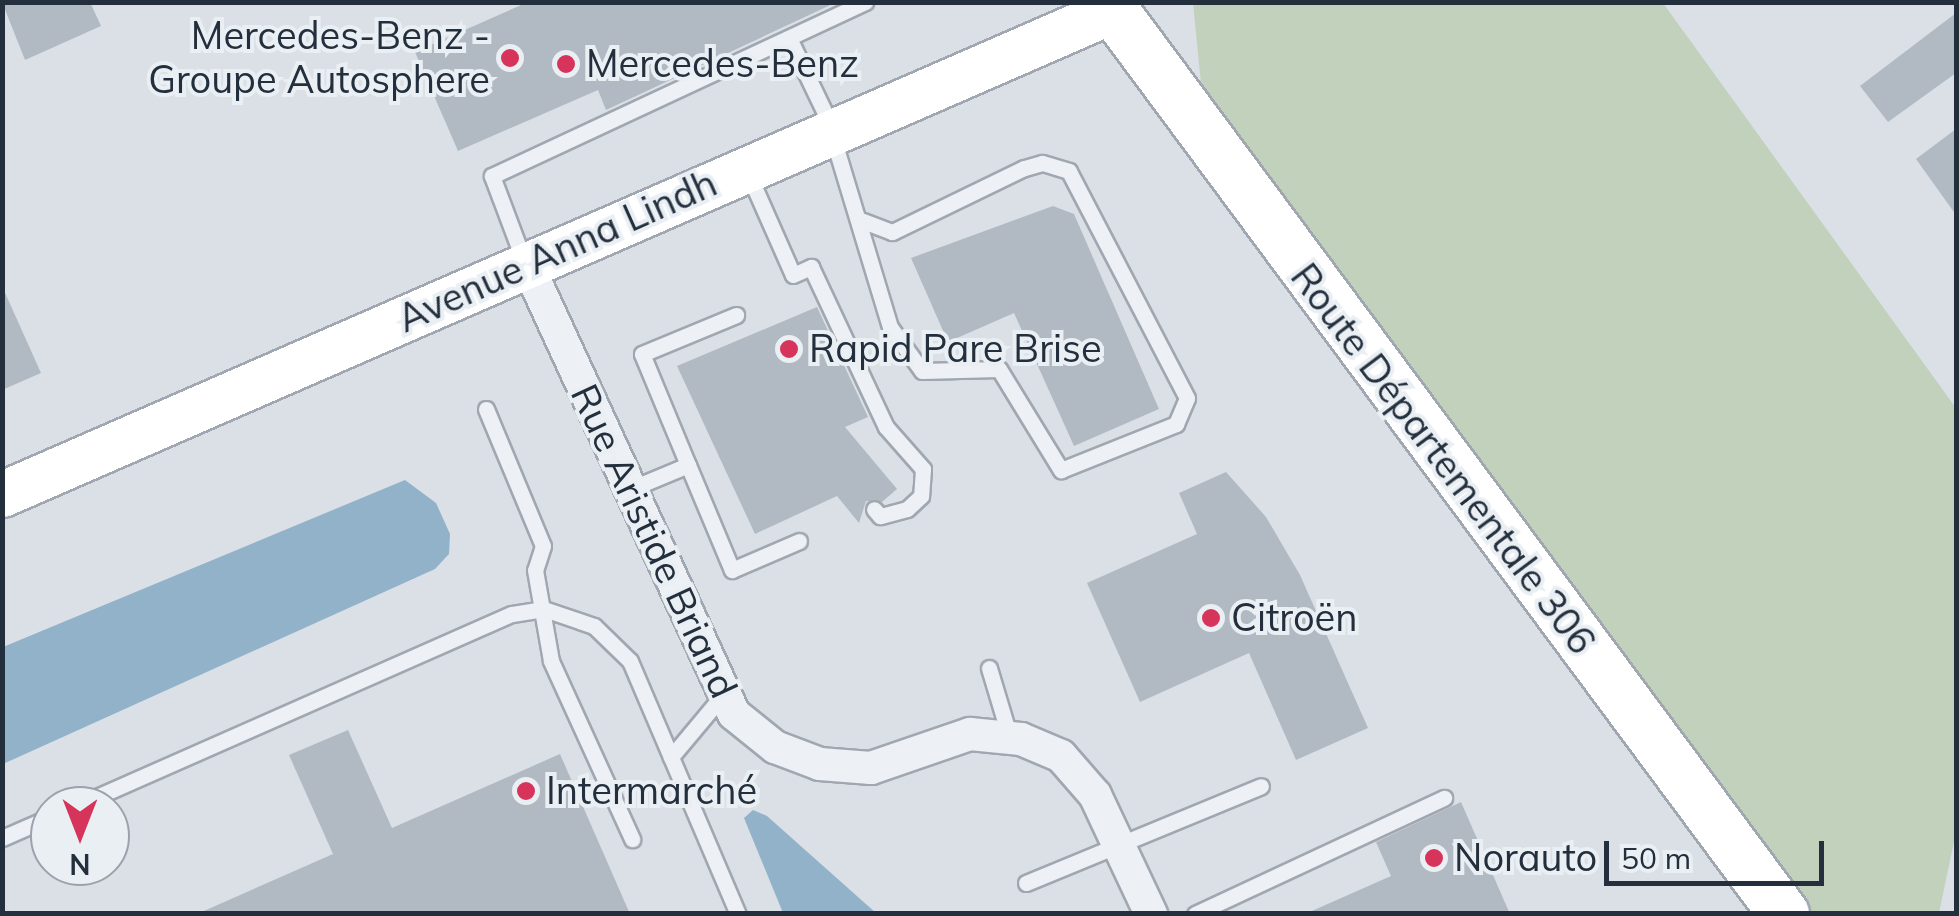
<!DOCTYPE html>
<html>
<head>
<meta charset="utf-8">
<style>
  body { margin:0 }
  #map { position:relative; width:1959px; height:916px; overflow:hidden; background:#dae0e6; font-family:Mulish,sans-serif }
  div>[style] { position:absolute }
  .green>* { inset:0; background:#c2d1bb }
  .water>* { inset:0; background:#92b2ca }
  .building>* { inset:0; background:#b1bac3 }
  .roads { filter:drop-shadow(2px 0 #a0a7b0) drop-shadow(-2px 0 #a0a7b0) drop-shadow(0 2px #a0a7b0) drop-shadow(0 -2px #a0a7b0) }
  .service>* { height:15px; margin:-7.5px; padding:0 7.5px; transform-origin:7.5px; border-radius:7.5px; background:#edf0f5 }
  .minor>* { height:32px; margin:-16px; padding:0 16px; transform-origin:16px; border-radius:16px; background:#edf0f5 }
  .secondary>* { height:45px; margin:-22.5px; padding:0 22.5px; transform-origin:22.5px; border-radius:22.5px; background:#fff }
  .primary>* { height:50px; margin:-25px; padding:0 25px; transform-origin:25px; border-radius:25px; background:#fff }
  .dots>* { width:28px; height:28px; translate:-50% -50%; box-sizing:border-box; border:5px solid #eaeff4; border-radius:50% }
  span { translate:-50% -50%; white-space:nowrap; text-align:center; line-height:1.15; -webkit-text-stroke:8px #eaeff4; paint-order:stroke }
  .poi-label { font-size:38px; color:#242f3d }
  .right { translate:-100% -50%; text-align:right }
  .left { translate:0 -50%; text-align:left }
  .street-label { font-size:38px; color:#242f3d }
  .frame { position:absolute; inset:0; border:5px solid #242f3d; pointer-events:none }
  .north { position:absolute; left:30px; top:786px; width:100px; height:100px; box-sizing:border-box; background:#eaeff4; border:2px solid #9ba2ab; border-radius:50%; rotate:180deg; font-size:28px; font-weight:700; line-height:40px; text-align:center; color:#242f3d }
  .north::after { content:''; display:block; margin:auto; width:35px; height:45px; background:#d6345b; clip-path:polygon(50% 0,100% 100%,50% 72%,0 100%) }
  .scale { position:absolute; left:1604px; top:841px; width:220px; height:45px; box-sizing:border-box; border:5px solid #242f3d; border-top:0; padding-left:12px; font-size:30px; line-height:35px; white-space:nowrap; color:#242f3d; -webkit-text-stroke:8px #eaeff4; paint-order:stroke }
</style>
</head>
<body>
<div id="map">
  <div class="green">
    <div style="clip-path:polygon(1193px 3px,1663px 3px,1956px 408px,1956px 832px,1939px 913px,1806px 913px,1202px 94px)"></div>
  </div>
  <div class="water">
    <div style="clip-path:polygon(405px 480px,436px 503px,450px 534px,449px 554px,435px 569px,3px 764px,3px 647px)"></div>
    <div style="clip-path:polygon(753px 810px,767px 816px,876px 913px,783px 913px,744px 818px)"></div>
  </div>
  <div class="building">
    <div style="clip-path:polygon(2px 2px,90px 2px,101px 26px,25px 60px)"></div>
    <div style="clip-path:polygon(528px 2px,837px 2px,606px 110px,598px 90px,458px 151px,415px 52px)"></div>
    <div style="clip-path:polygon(1956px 13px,1956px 73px,1888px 122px,1860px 86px)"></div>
    <div style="clip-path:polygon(1956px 129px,1956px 215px,1916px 159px)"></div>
    <div style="clip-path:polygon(1053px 206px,1074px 214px,1159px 409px,1074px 446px,1014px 313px,948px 342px,911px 258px)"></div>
    <div style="clip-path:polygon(2px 286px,41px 373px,2px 390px)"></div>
    <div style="clip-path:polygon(817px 307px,868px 417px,845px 427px,897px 489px,882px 502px,866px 501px,859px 523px,837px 496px,755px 534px,677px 366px)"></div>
    <div style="clip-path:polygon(1226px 472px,1266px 517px,1300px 575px,1368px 728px,1296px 760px,1249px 653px,1140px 702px,1087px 583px,1197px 534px,1179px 493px)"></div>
    <div style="clip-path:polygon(348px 730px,392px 828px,560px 754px,630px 914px,197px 914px,333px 854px,289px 755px)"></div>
    <div style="clip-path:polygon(1461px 802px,1510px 914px,1305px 914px,1391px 876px,1376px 842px)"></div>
  </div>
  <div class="roads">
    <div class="service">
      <div style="left:790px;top:40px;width:83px;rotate:64.4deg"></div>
      <div style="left:826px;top:115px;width:221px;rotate:73.2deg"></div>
      <div style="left:890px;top:327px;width:54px;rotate:54deg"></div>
      <div style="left:922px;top:371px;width:77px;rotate:-1.5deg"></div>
      <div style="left:999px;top:369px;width:119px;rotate:58.5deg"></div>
      <div style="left:1061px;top:470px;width:124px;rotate:-21.8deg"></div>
      <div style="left:1176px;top:424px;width:28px;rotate:-67deg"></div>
      <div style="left:1187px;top:398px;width:256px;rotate:-117.5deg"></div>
      <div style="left:1069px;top:171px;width:28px;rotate:-163deg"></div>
      <div style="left:1042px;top:163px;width:19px;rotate:164deg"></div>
      <div style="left:1024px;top:168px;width:147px;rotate:154.1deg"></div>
      <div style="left:892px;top:232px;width:31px;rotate:-159deg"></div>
      <div style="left:748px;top:173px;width:111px;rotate:66.2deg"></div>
      <div style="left:793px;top:275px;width:20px;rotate:-24deg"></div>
      <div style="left:811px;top:267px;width:177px;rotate:64.9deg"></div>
      <div style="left:886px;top:427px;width:56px;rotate:48.6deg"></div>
      <div style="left:923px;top:469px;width:27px;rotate:94deg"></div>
      <div style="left:921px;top:496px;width:19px;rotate:137deg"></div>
      <div style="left:907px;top:509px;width:28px;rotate:165deg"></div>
      <div style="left:880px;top:516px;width:9px;rotate:-131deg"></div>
      <div style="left:524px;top:261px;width:91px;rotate:-110.6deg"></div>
      <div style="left:492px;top:176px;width:412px;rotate:-25deg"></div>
      <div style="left:486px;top:409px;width:148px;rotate:67.4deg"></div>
      <div style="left:543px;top:546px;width:25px;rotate:108deg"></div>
      <div style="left:535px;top:570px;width:92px;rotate:80deg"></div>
      <div style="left:551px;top:661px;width:196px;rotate:65.5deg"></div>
      <div style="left:688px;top:465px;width:120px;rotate:-112.5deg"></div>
      <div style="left:642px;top:354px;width:102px;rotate:-22.5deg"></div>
      <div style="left:628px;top:490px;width:65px;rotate:-22.6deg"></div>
      <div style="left:688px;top:465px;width:114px;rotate:67.3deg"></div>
      <div style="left:732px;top:570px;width:73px;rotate:-23.4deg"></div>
      <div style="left:989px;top:668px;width:73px;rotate:73.3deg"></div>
      <div style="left:671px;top:757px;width:80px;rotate:-50.1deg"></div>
      <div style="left:76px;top:806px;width:476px;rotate:-23.8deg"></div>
      <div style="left:512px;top:614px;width:32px;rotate:-9deg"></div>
      <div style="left:544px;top:609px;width:53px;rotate:18.8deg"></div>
      <div style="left:594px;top:626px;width:50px;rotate:44.2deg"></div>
      <div style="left:630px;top:661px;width:275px;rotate:66.9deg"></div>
      <div style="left:2px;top:838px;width:52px;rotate:-23.6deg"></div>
      <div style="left:1026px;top:883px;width:254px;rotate:-22.4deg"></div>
      <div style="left:1195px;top:914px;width:275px;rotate:-25deg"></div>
    </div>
    <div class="minor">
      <div style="left:527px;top:264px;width:495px;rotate:65.3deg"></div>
      <div style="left:734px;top:714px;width:53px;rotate:38.8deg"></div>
      <div style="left:775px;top:747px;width:48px;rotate:20.7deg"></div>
      <div style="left:820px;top:764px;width:51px;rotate:4.5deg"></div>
      <div style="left:871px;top:768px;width:105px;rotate:-19deg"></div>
      <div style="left:970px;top:734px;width:51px;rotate:5.6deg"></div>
      <div style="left:1021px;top:739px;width:43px;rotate:23deg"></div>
      <div style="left:1061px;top:756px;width:52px;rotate:48.9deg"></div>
      <div style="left:1095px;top:795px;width:132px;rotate:64.8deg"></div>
    </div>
    <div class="secondary">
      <div style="left:2px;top:494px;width:1212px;rotate:-23.54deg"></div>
    </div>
    <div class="primary">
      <div style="left:1107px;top:2px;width:1136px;rotate:53.41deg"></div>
    </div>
  </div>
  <div class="dots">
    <div style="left:510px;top:58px;background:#d6345b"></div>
    <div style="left:566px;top:64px;background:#d6345b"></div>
    <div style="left:789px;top:349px;background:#d6345b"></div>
    <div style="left:1211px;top:618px;background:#d6345b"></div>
    <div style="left:526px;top:791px;background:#d6345b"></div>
    <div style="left:1434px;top:858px;background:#d6345b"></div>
  </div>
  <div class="poi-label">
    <span class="right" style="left:490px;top:58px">Mercedes-Benz -<br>Groupe Autosphere</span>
    <span class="left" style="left:586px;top:64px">Mercedes-Benz</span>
    <span class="left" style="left:809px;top:349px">Rapid Pare Brise</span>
    <span class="left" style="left:1231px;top:618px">Citroën</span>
    <span class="left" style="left:546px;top:791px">Intermarché</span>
    <span class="left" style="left:1454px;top:858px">Norauto</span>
  </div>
  <div class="street-label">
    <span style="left:557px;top:251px;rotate:-24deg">Avenue Anna Lindh</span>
    <span style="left:1443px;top:459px;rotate:53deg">Route Départementale 306</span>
    <span style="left:654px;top:541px;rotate:65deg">Rue Aristide Briand</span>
  </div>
  <div class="frame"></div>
  <div class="north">N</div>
  <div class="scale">50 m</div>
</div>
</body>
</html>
